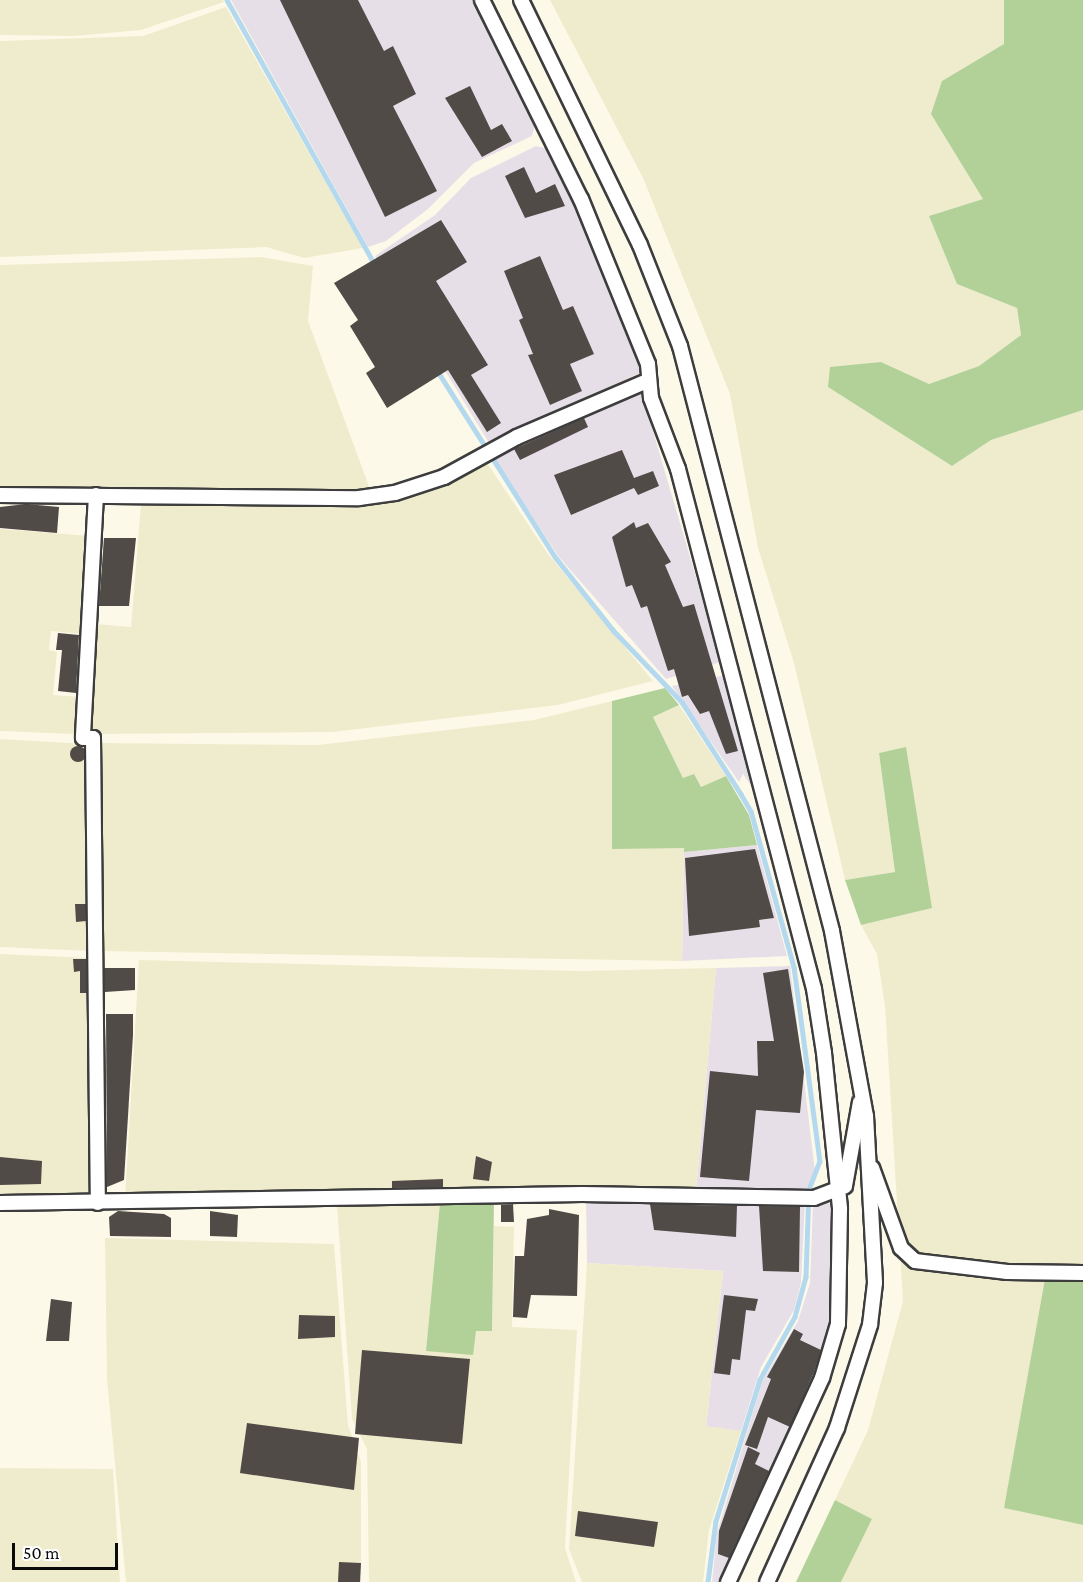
<!DOCTYPE html>
<html>
<head>
<meta charset="utf-8">
<style>
  body { margin:0 }
  #map { position:relative; width:1083px; height:1582px; overflow:hidden; background:#fdf9e9; font-family:"Crimson Pro",serif }
  div>[style] { position:absolute }
  .industrial>* { inset:0; background:#e7dfe8 }
  .farmland>* { inset:0; background:#efeccd }
  .forest>* { inset:0; background:#b2d199 }
  .stream>* { height:4.5px; margin:-2.25px; padding:0 2.25px; transform-origin:2.25px; border-radius:2.25px; background:#b4d9ee }
  .building>* { inset:0; background:#514b48 }
  .round { border-radius:50% }
  .roads { filter:drop-shadow(2px 0 #3d3d3d) drop-shadow(-2px 0 #3d3d3d) drop-shadow(0 2px #3d3d3d) drop-shadow(0 -2px #3d3d3d) }
  .minor>* { height:14px; margin:-7px; padding:0 7px; transform-origin:7px; border-radius:7px; background:#fff }
  span { translate:-50% -50%; white-space:nowrap; text-align:center; line-height:1.15; -webkit-text-stroke:6px #fff; paint-order:stroke }
  .scale { position:absolute; left:12px; top:1543px; width:106px; height:27px; box-sizing:border-box; border:3px solid #0a0a0a; border-top:0; padding-left:8px; font-size:18px; line-height:21px; white-space:nowrap; color:#0a0a0a; -webkit-text-stroke:4px #fff; paint-order:stroke }
</style>
</head>
<body>
<div id="map">
  <div class="industrial">
    <div style="clip-path:polygon(231px 0,474px 0,535px 125px,532px 136px,474px 163px,428px 209px,386px 241px,368px 247px)"></div>
    <div style="clip-path:polygon(536px 146px,548px 149px,622px 303px,642px 372px,489px 443px,375px 256px,435px 215px,471px 178px)"></div>
    <div style="clip-path:polygon(634px 392px,642px 394px,721px 662px,666px 679px,559px 557px,493px 457px)"></div>
    <div style="clip-path:polygon(726px 675px,755px 784px,754px 790px,743px 774px,739px 782px,672px 686px)"></div>
    <div style="clip-path:polygon(757px 845px,787px 956px,682px 961px,684px 852px)"></div>
    <div style="clip-path:polygon(790px 966px,815px 1171px,805px 1192px,696px 1191px,716px 968px)"></div>
    <div style="clip-path:polygon(586px 1199px,805px 1202px,801px 1283px,794px 1310px,761px 1367px,741px 1431px,706px 1427px,723px 1271px,587px 1263px)"></div>
    <div style="clip-path:polygon(828px 1202px,834px 1210px,833px 1320px,819px 1371px,755px 1518px,721px 1582px,712px 1582px,717px 1533px,762px 1382px,798px 1321px,810px 1283px,813px 1203px)"></div>
  </div>
  <div class="farmland">
    <div style="clip-path:polygon(0 0,223px 0,224px 2px,141px 30px,74px 36px,0 35px)"></div>
    <div style="clip-path:polygon(550px 0,1004px 0,1005px 44px,942px 81px,983px 199px,929px 216px,957px 284px,1017px 308px,1021px 335px,979px 366px,929px 384px,881px 362px,828px 387px,952px 466px,991px 440px,1083px 410px,1083px 1278px,1005px 1508px,1083px 1525px,1083px 1582px,841px 1582px,872px 1519px,835px 1500px,868px 1430px,903px 1301px,885px 1006px,877px 954px,861px 925px,931px 908px,906px 748px,879px 753px,895px 872px,845px 880px,794px 663px,758px 548px,730px 394px,643px 178px)"></div>
    <div style="clip-path:polygon(226px 7px,363px 248px,304px 258px,266px 247px,0 257px,0 41px,143px 36px)"></div>
    <div style="clip-path:polygon(261px 257px,313px 266px,308px 321px,370px 489px,0 491px,0 265px)"></div>
    <div style="clip-path:polygon(487px 463px,548px 554px,653px 681px,558px 705px,333px 732px,94px 734px,89px 729px,96px 624px,131px 627px,141px 504px,368px 503px,420px 494px)"></div>
    <div style="clip-path:polygon(0 529px,90px 536px,84px 634px,51px 631px,49px 650px,57px 652px,53px 695px,80px 697px,79px 730px,73px 734px,0 731px)"></div>
    <div style="clip-path:polygon(612px 701px,612px 848px,684px 848px,682px 961px,99px 951px,98px 743px,318px 745px,534px 720px)"></div>
    <div style="clip-path:polygon(679px 705px,726px 776px,701px 787px,683px 778px,653px 717px)"></div>
    <div style="clip-path:polygon(0 739px,88px 744px,91px 951px,0 947px)"></div>
    <div style="clip-path:polygon(0 954px,91px 958px,92px 1198px,0 1199px)"></div>
    <div style="clip-path:polygon(139px 960px,581px 971px,716px 968px,696px 1191px,125px 1198px)"></div>
    <div style="clip-path:polygon(440px 1203px,426px 1351px,476px 1331px,492px 1331px,494px 1226px,514px 1227px,512px 1327px,577px 1330px,565px 1548px,576px 1582px,369px 1582px,367px 1449px,352px 1419px,337px 1206px)"></div>
    <div style="clip-path:polygon(105px 1238px,334px 1244px,348px 1425px,361px 1462px,361px 1582px,126px 1582px,107px 1379px)"></div>
    <div style="clip-path:polygon(587px 1263px,723px 1271px,706px 1426px,741px 1431px,709px 1530px,703px 1582px,582px 1582px,569px 1549px)"></div>
    <div style="clip-path:polygon(0 1468px,113px 1469px,120px 1582px,0 1582px)"></div>
  </div>
  <div class="forest">
    <div style="clip-path:polygon(1004px 0,1083px 0,1083px 410px,991px 440px,952px 466px,828px 387px,830px 367px,881px 362px,929px 384px,979px 366px,1021px 335px,1017px 308px,957px 284px,929px 216px,983px 199px,931px 114px,942px 81px,1004px 44px)"></div>
    <div style="clip-path:polygon(665px 688px,679px 705px,653px 717px,683px 778px,694px 774px,701px 787px,726px 776px,749px 815px,757px 845px,684px 852px,684px 848px,612px 849px,612px 701px)"></div>
    <div style="clip-path:polygon(906px 747px,932px 908px,861px 925px,845px 880px,895px 872px,879px 753px)"></div>
    <div style="clip-path:polygon(494px 1202px,492px 1331px,476px 1331px,473px 1355px,426px 1351px,440px 1203px)"></div>
    <div style="clip-path:polygon(1083px 1278px,1083px 1525px,1004px 1508px,1045px 1279px)"></div>
    <div style="clip-path:polygon(835px 1500px,872px 1519px,841px 1582px,796px 1582px)"></div>
  </div>
  <div class="stream">
    <div style="left:227px;top:0;width:304px;rotate:60.8deg"></div>
    <div style="left:437px;top:370px;width:222px;rotate:57.7deg"></div>
    <div style="left:556px;top:558px;width:92px;rotate:51.6deg"></div>
    <div style="left:613px;top:630px;width:100px;rotate:46.2deg"></div>
    <div style="left:682px;top:702px;width:109px;rotate:57.3deg"></div>
    <div style="left:741px;top:794px;width:20px;rotate:60deg"></div>
    <div style="left:751px;top:811px;width:162px;rotate:74.6deg"></div>
    <div style="left:794px;top:967px;width:196px;rotate:82.4deg"></div>
    <div style="left:820px;top:1161px;width:31px;rotate:111deg"></div>
    <div style="left:809px;top:1190px;width:87px;rotate:92deg"></div>
    <div style="left:806px;top:1277px;width:41px;rotate:105.4deg"></div>
    <div style="left:795px;top:1317px;width:72px;rotate:119.1deg"></div>
    <div style="left:760px;top:1380px;width:148px;rotate:107.3deg"></div>
    <div style="left:716px;top:1521px;width:62px;rotate:97.5deg"></div>
  </div>
  <div class="building">
    <div style="clip-path:polygon(280px 0,358px 0,384px 51px,393px 46px,416px 94px,393px 106px,437px 191px,385px 217px)"></div>
    <div style="clip-path:polygon(470px 86px,491px 130px,502px 124px,512px 141px,482px 157px,445px 98px)"></div>
    <div style="clip-path:polygon(524px 167px,536px 193px,555px 184px,565px 206px,525px 218px,505px 176px)"></div>
    <div style="clip-path:polygon(441px 220px,467px 262px,436px 281px,488px 365px,471px 375px,501px 423px,487px 432px,448px 370px,387px 408px,366px 373px,375px 367px,350px 326px,358px 320px,334px 283px)"></div>
    <div style="clip-path:polygon(540px 256px,563px 310px,573px 306px,594px 354px,570px 364px,582px 391px,550px 405px,528px 355px,533px 354px,519px 320px,523px 318px,504px 271px)"></div>
    <div style="clip-path:polygon(584px 418px,588px 427px,520px 460px,514px 449px)"></div>
    <div style="clip-path:polygon(622px 450px,634px 478px,653px 471px,659px 486px,638px 495px,634px 488px,571px 515px,554px 475px)"></div>
    <div style="clip-path:polygon(26px 504px,59px 507px,57px 533px,0 528px,0 507px)"></div>
    <div style="clip-path:polygon(634px 522px,636px 528px,648px 523px,671px 562px,665px 565px,683px 607px,694px 604px,738px 751px,726px 754px,709px 711px,700px 714px,688px 695px,682px 697px,674px 669px,668px 671px,647px 606px,641px 608px,632px 585px,626px 587px,612px 537px)"></div>
    <div style="clip-path:polygon(104px 538px,136px 538px,129px 606px,99px 606px)"></div>
    <div style="clip-path:polygon(58px 633px,79px 635px,76px 693px,58px 691px,62px 650px,56px 650px)"></div>
    <div class="round" style="left:70px;top:746px;width:16px;height:16px"></div>
    <div style="clip-path:polygon(755px 849px,774px 918px,759px 920px,760px 927px,689px 936px,685px 858px)"></div>
    <div style="clip-path:polygon(75px 904px,86px 904px,86px 921px,76px 922px)"></div>
    <div style="clip-path:polygon(73px 959px,86px 959px,87px 993px,80px 993px,80px 971px,74px 972px)"></div>
    <div style="clip-path:polygon(104px 968px,135px 968px,135px 990px,105px 992px)"></div>
    <div style="clip-path:polygon(788px 969px,804px 1072px,800px 1113px,756px 1110px,749px 1181px,700px 1177px,710px 1071px,758px 1076px,757px 1041px,774px 1041px,763px 973px)"></div>
    <div style="clip-path:polygon(106px 1014px,133px 1014px,133px 1035px,124px 1180px,107px 1187px)"></div>
    <div style="clip-path:polygon(476px 1156px,492px 1162px,489px 1181px,473px 1179px)"></div>
    <div style="clip-path:polygon(0 1157px,42px 1161px,41px 1184px,0 1185px)"></div>
    <div style="clip-path:polygon(443px 1179px,443px 1187px,392px 1188px,392px 1181px)"></div>
    <div style="clip-path:polygon(513px 1204px,514px 1222px,501px 1222px,501px 1205px)"></div>
    <div style="clip-path:polygon(650px 1204px,737px 1206px,736px 1237px,654px 1230px)"></div>
    <div style="clip-path:polygon(759px 1206px,800px 1207px,799px 1272px,763px 1271px)"></div>
    <div style="clip-path:polygon(549px 1209px,579px 1215px,577px 1296px,531px 1295px,527px 1318px,513px 1317px,515px 1256px,524px 1256px,527px 1219px,549px 1215px)"></div>
    <div style="clip-path:polygon(118px 1211px,164px 1214px,171px 1218px,171px 1237px,110px 1236px,109px 1217px)"></div>
    <div style="clip-path:polygon(210px 1211px,238px 1215px,237px 1237px,210px 1236px)"></div>
    <div style="clip-path:polygon(724px 1295px,758px 1299px,755px 1311px,746px 1310px,740px 1360px,732px 1359px,730px 1375px,714px 1373px)"></div>
    <div style="clip-path:polygon(51px 1299px,72px 1302px,69px 1341px,46px 1341px)"></div>
    <div style="clip-path:polygon(299px 1315px,335px 1316px,335px 1337px,298px 1339px)"></div>
    <div style="clip-path:polygon(794px 1329px,803px 1334px,800px 1340px,821px 1350px,814px 1372px,790px 1427px,768px 1417px,757px 1449px,745px 1445px,771px 1379px,767px 1377px)"></div>
    <div style="clip-path:polygon(362px 1350px,470px 1359px,462px 1444px,355px 1434px)"></div>
    <div style="clip-path:polygon(247px 1423px,359px 1438px,354px 1490px,240px 1473px)"></div>
    <div style="clip-path:polygon(748px 1447px,760px 1453px,755px 1464px,769px 1471px,729px 1558px,718px 1554px,719px 1531px)"></div>
    <div style="clip-path:polygon(578px 1511px,658px 1522px,654px 1547px,575px 1536px)"></div>
    <div style="clip-path:polygon(339px 1562px,361px 1563px,360px 1582px,338px 1582px)"></div>
  </div>
  <div class="roads">
    <div class="minor">
      <div style="left:482px;top:0;width:222px;rotate:63.6deg"></div>
      <div style="left:581px;top:199px;width:178px;rotate:67.9deg"></div>
      <div style="left:648px;top:364px;width:34px;rotate:85deg"></div>
      <div style="left:651px;top:398px;width:76px;rotate:69.2deg"></div>
      <div style="left:678px;top:469px;width:537px;rotate:75.34deg"></div>
      <div style="left:814px;top:989px;width:65px;rotate:81.1deg"></div>
      <div style="left:824px;top:1053px;width:157px;rotate:84.1deg"></div>
      <div style="left:840px;top:1209px;width:115px;rotate:91deg"></div>
      <div style="left:838px;top:1324px;width:56px;rotate:106.5deg"></div>
      <div style="left:822px;top:1378px;width:225px;rotate:114.7deg"></div>
      <div style="left:521px;top:0;width:272px;rotate:64.1deg"></div>
      <div style="left:640px;top:245px;width:109px;rotate:68.4deg"></div>
      <div style="left:680px;top:346px;width:604px;rotate:75.43deg"></div>
      <div style="left:832px;top:931px;width:188px;rotate:79.6deg"></div>
      <div style="left:866px;top:1116px;width:167px;rotate:86.9deg"></div>
      <div style="left:875px;top:1283px;width:42px;rotate:96.8deg"></div>
      <div style="left:870px;top:1325px;width:108px;rotate:107.8deg"></div>
      <div style="left:837px;top:1428px;width:169px;rotate:114.4deg"></div>
      <div style="left:0;top:495px;width:359px;rotate:0.5deg"></div>
      <div style="left:359px;top:498px;width:36px;rotate:-8deg"></div>
      <div style="left:395px;top:493px;width:52px;rotate:-18.1deg"></div>
      <div style="left:444px;top:477px;width:83px;rotate:-28.7deg"></div>
      <div style="left:517px;top:437px;width:142px;rotate:-23.3deg"></div>
      <div style="left:96px;top:495px;width:243px;rotate:93.1deg"></div>
      <div style="left:83px;top:738px;width:10px"></div>
      <div style="left:93px;top:738px;width:465px;rotate:89.4deg"></div>
      <div style="left:872px;top:1168px;width:85px;rotate:70.1deg"></div>
      <div style="left:901px;top:1248px;width:19px;rotate:43deg"></div>
      <div style="left:915px;top:1261px;width:93px;rotate:6.8deg"></div>
      <div style="left:1007px;top:1272px;width:76px;rotate:0.8deg"></div>
      <div style="left:0;top:1203px;width:582px;rotate:-0.89deg"></div>
      <div style="left:582px;top:1194px;width:232px;rotate:1deg"></div>
      <div style="left:814px;top:1198px;width:33px;rotate:-21deg"></div>
      <div style="left:845px;top:1186px;width:85px;rotate:-79.9deg"></div>
    </div>
  </div>
  <div class="scale">50 m</div>
</div>
</body>
</html>
